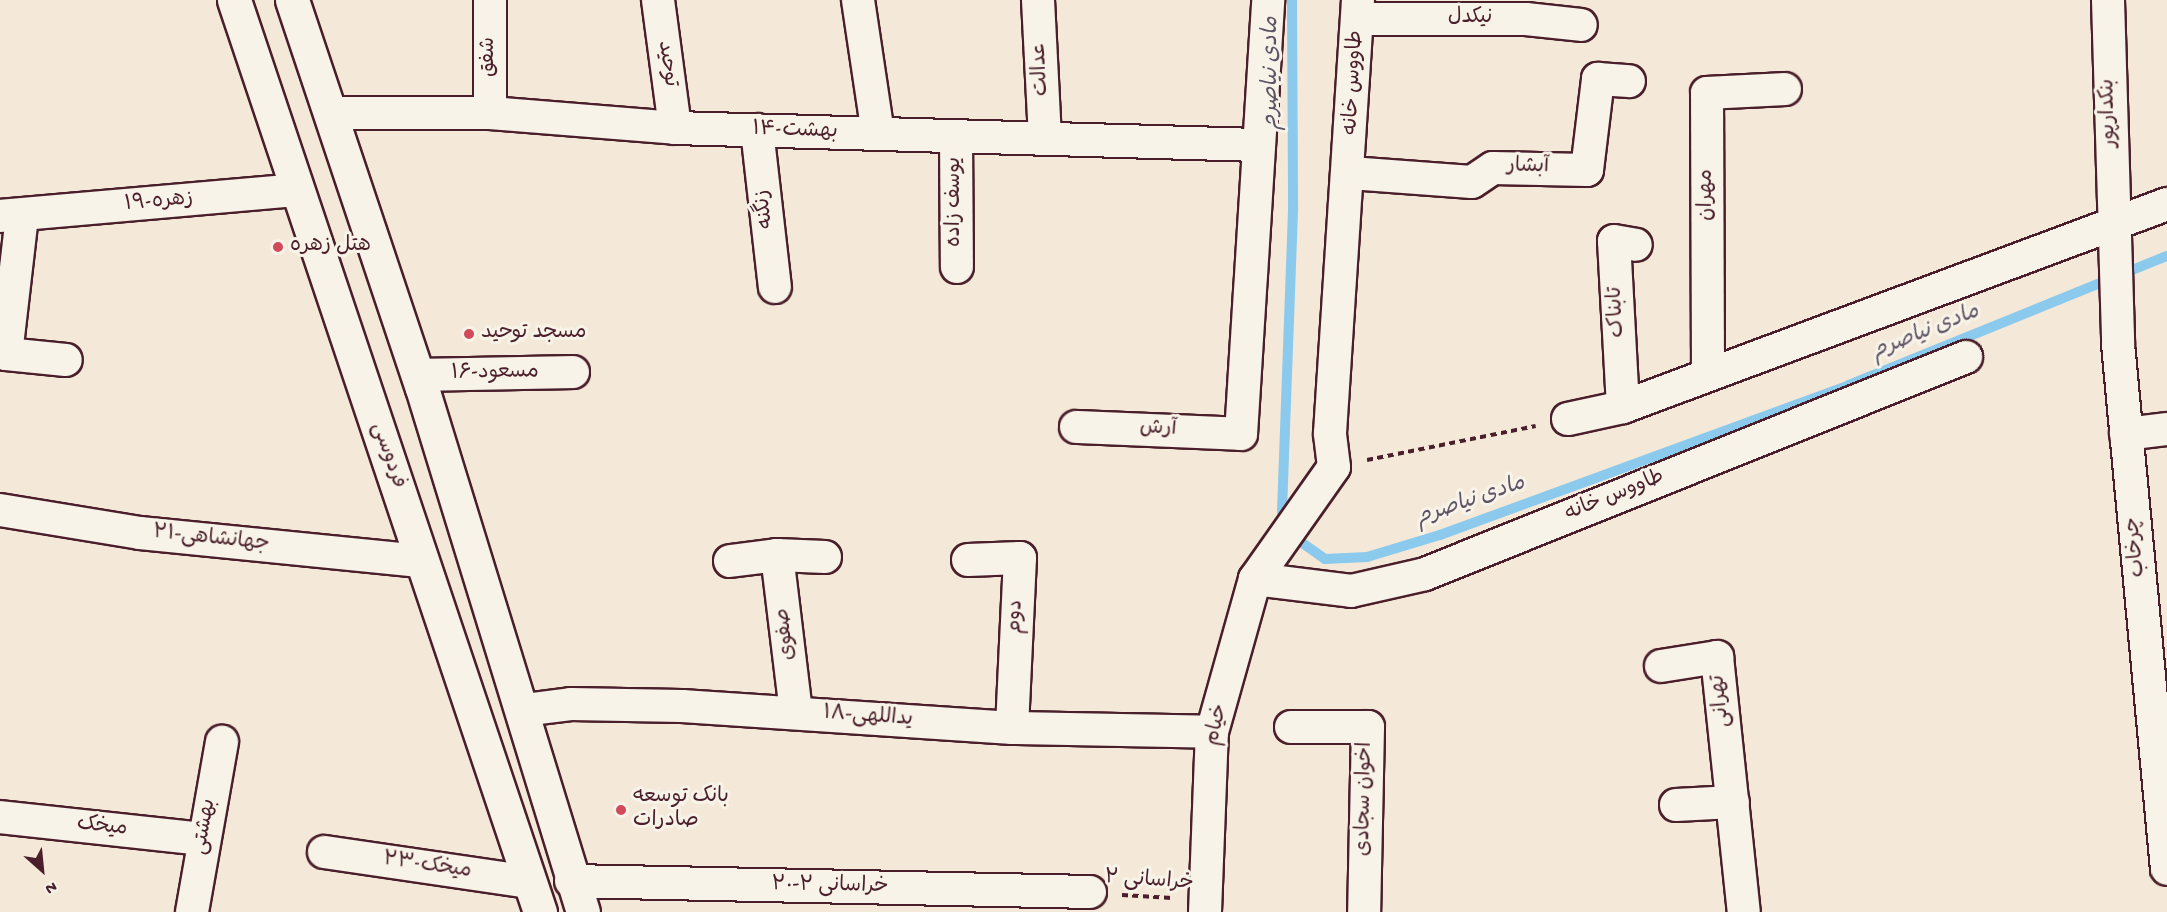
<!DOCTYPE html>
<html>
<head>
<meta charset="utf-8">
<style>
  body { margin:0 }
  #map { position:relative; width:2167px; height:912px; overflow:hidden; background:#f4e9d8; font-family:"Gochi Hand","Playpen Sans Arabic",sans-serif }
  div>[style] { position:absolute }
  .stream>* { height:10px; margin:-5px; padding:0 5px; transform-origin:5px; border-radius:5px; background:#8ccaed }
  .path>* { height:4px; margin-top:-2px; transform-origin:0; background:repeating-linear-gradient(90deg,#4a1f2b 0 6px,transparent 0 10.5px) }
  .roads { filter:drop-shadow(2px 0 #4a1f2b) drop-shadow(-2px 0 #4a1f2b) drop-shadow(0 2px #4a1f2b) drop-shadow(0 -2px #4a1f2b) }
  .minor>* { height:32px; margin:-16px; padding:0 16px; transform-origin:16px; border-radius:16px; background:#f7f3e8 }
  .secondary>* { height:33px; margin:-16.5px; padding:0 16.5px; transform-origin:16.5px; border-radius:16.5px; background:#f7f3e8 }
  .dots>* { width:16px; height:16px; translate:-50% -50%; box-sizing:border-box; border:3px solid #f7f3e8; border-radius:50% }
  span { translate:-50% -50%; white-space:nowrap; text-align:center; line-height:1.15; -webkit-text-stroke:6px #f7f3e8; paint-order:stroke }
  .street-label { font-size:21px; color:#4a1f2b }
  .poi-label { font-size:21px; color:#4a1f2b }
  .left { translate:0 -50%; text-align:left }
  .water-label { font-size:22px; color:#5e5265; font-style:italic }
  .north { position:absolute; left:12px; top:840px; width:60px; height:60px; -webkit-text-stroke:4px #f7f3e8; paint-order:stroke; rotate:153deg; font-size:16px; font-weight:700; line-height:24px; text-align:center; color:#4a1f2b }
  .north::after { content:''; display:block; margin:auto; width:21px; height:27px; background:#4a1f2b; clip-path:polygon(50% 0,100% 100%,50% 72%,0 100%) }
</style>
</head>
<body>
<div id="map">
  <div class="stream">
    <div style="left:1292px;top:0;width:211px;rotate:89.7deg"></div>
    <div style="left:1293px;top:211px;width:299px;rotate:92.1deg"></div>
    <div style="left:1282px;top:510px;width:20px;rotate:84deg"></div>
    <div style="left:1284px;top:530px;width:50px;rotate:35.3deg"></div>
    <div style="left:1325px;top:559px;width:42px;rotate:-2.7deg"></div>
    <div style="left:1367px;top:557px;width:76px;rotate:-16.8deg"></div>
    <div style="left:1440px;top:535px;width:436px;rotate:-20.1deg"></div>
    <div style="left:1849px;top:385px;width:343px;rotate:-22.1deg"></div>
  </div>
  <div class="path">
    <div style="left:1367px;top:460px;width:172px;rotate:-11.4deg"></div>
    <div style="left:1122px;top:895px;width:50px;rotate:3.4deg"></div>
  </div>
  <div class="roads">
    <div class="minor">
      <div style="left:490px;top:0;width:113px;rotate:90deg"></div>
      <div style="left:658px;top:0;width:129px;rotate:82.4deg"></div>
      <div style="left:858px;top:0;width:135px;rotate:81.5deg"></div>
      <div style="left:1038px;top:0;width:139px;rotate:87.1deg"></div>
      <div style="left:2108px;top:0;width:344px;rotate:88.3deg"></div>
      <div style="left:2118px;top:344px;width:527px;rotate:84.67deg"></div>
      <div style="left:1358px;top:19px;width:168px"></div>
      <div style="left:1526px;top:19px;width:55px;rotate:6.2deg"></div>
      <div style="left:332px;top:113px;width:158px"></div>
      <div style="left:490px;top:113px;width:186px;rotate:4.6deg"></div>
      <div style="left:675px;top:128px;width:584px;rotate:1.67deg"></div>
      <div style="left:757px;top:130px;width:158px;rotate:83.5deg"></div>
      <div style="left:956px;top:136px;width:131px;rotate:89.6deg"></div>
      <div style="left:1350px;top:173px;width:122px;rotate:4.2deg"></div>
      <div style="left:1472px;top:182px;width:25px;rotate:-34deg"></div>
      <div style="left:1493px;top:168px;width:94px;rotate:1.2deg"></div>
      <div style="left:1587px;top:170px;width:92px;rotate:-83.1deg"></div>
      <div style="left:1598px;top:79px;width:31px;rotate:4deg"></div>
      <div style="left:0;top:216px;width:298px;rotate:-5deg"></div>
      <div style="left:22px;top:216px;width:139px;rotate:96.6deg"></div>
      <div style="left:6px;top:354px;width:60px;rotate:5.7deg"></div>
      <div style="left:1708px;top:374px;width:281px;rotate:-90.2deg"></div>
      <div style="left:1707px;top:93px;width:78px;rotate:-2.9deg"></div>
      <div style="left:418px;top:375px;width:155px;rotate:-1.1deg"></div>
      <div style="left:1623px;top:407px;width:166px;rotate:-93.1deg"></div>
      <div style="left:1614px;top:241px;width:22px;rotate:10deg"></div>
      <div style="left:1568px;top:419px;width:56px;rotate:-12.3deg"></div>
      <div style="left:1623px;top:407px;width:581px;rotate:-20.46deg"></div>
      <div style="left:1076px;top:427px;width:165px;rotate:2.4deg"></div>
      <div style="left:1241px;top:434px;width:435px;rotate:-86.4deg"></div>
      <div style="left:2126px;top:434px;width:41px;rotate:-7deg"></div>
      <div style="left:0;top:510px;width:142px;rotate:9.3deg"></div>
      <div style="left:140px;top:533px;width:284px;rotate:5.7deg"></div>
      <div style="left:777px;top:555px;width:158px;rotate:83.1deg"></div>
      <div style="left:968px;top:560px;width:52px;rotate:-2.2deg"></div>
      <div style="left:1020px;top:558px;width:170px;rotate:92.7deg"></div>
      <div style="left:730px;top:561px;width:47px;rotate:-7.3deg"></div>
      <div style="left:777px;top:555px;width:48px;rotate:2.4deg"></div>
      <div style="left:1255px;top:579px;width:97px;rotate:7.1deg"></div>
      <div style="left:1351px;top:591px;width:76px;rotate:-12.9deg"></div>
      <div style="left:1425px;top:574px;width:583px;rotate:-21.86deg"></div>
      <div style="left:1661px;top:666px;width:57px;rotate:-9.1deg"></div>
      <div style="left:1717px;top:657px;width:256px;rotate:84deg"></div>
      <div style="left:524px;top:710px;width:47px;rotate:-7.3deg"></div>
      <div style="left:571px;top:704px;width:111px;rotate:1deg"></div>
      <div style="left:682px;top:706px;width:331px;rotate:3.8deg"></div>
      <div style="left:1012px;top:728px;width:200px;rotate:1.1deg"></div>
      <div style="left:1291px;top:727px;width:77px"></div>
      <div style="left:1368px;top:727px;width:185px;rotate:91.2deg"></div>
      <div style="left:1676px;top:805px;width:57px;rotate:-3deg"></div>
      <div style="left:0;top:817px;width:204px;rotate:6.2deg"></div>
      <div style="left:324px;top:852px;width:208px;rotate:8.3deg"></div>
      <div style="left:571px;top:881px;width:519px;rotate:1.21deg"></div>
      <div style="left:192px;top:912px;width:173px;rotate:-80deg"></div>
      <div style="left:1205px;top:912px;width:180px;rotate:-87.8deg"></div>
      <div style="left:1212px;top:732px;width:159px;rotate:-74.3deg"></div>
      <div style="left:1255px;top:579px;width:137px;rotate:-54.8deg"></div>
      <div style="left:1334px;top:467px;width:34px;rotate:-97deg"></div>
      <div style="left:1330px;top:433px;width:434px;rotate:-86.3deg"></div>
    </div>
    <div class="secondary">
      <div style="left:234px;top:0;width:962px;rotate:71.45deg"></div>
      <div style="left:292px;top:0;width:409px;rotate:71.5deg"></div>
      <div style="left:422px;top:388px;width:548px;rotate:72.92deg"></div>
    </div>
  </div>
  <div class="dots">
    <div style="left:278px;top:247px;background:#d1495b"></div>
    <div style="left:469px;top:334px;background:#d1495b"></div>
    <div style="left:621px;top:810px;background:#d1495b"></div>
  </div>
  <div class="street-label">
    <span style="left:1470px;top:19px">نیکدل</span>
    <span style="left:490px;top:57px;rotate:-90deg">شفق</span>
    <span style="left:666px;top:64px;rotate:82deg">توحید</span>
    <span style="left:1042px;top:69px;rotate:-93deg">عدالت</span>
    <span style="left:1355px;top:83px;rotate:-87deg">طاووس خانه</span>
    <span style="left:2110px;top:113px;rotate:-91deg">بنکدارپور</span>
    <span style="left:795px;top:132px;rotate:2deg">۱۴-بهشت</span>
    <span style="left:1528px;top:168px;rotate:1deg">آبشار</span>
    <span style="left:1708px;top:195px;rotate:-90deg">مهران</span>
    <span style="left:956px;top:202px;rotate:-90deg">یوسف زاده</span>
    <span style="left:159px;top:203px;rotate:-5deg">۱۹-زهره</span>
    <span style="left:766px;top:209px;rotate:-97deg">زنگنه</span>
    <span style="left:1618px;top:312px;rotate:-93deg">تابناک</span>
    <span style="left:495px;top:374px;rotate:-1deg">۱۶-مسعود</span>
    <span style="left:1158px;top:430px;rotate:3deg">آرش</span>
    <span style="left:387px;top:456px;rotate:71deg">فردوسی</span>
    <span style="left:1615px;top:497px;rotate:-22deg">طاووس خانه</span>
    <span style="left:211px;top:540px;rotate:6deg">۲۱-جهانشاهی</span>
    <span style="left:2137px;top:547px;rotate:-96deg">چرخاب</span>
    <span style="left:1017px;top:617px;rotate:-87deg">دوم</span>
    <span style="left:787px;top:634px;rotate:-97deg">صفوی</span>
    <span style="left:1722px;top:701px;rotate:-96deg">تهرانی</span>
    <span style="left:868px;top:718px;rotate:4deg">۱۸-یداللهی</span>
    <span style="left:1218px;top:725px;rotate:-77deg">خیام</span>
    <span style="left:1366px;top:799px;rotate:-89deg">اخوان سجادی</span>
    <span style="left:206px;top:827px;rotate:-80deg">بهشتی</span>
    <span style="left:102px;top:828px;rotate:6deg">میخک</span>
    <span style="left:427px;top:867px;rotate:8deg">۲۳-میخک</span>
    <span style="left:1149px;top:882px;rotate:4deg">خراسانی ۲</span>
    <span style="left:830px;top:887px;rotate:1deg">۲۰-خراسانی ۲</span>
  </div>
  <div class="poi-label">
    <span class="left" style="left:290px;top:247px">هتل زهره</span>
    <span class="left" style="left:481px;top:334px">مسجد توحید</span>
    <span class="left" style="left:633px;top:810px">بانک توسعه<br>صادرات</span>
  </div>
  <div class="water-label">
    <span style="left:1273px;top:73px;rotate:-90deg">مادی نیاصرم</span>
    <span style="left:1926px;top:333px;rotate:-22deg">مادی نیاصرم</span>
    <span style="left:1471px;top:502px;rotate:-19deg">مادی نیاصرم</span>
  </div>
  <div class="north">N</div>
</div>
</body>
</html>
